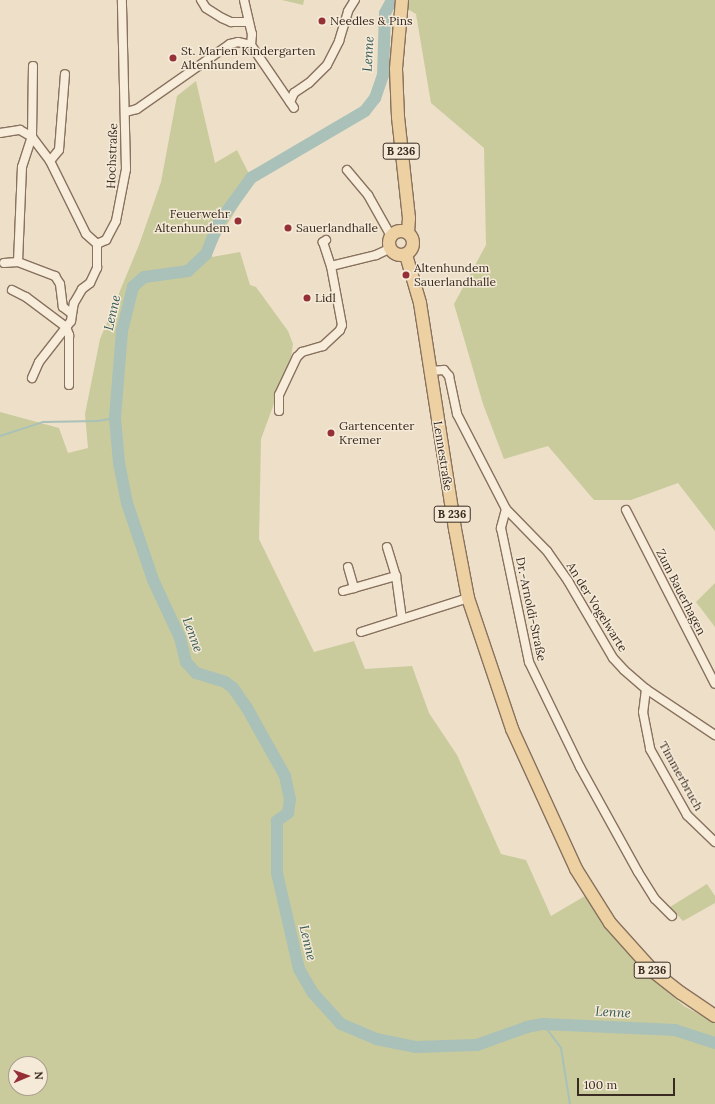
<!DOCTYPE html>
<html>
<head>
<meta charset="utf-8">
<style>
  body { margin:0 }
  #map { position:relative; width:715px; height:1104px; overflow:hidden; background:#eddfc8; font-family:Lora,serif }
  div>[style] { position:absolute }
  .green>* { inset:0; background:#c9cb9c }
  .stream>* { height:2px; margin:-1px; padding:0 1px; transform-origin:1px; border-radius:1px; background:#a9c1b8 }
  .river>* { height:12px; margin:-6px; padding:0 6px; transform-origin:6px; border-radius:6px; background:#a9c1b8 }
  .roads { filter:drop-shadow(1px 0 #88715e) drop-shadow(-1px 0 #88715e) drop-shadow(0 1px #88715e) drop-shadow(0 -1px #88715e) }
  .street>* { height:8px; margin:-4px; padding:0 4px; transform-origin:4px; border-radius:4px; background:#f8eddb }
  .primary>* { height:12px; margin:-6px; padding:0 6px; transform-origin:6px; border-radius:6px; background:#eed1a2 }
  .primary>.ring { margin:-6px; padding:0; box-sizing:content-box; background:none; border:12px solid #eed1a2; border-radius:50% }
  .dots>* { width:11px; height:11px; translate:-50% -50%; box-sizing:border-box; border:2px solid #f5ead7; border-radius:50% }
  span { translate:-50% -50%; white-space:nowrap; text-align:center; line-height:1.15; -webkit-text-stroke:3px #f5ead7; paint-order:stroke }
  .shield-label span { padding:1px 3px; background:#f5ead7; border:1px solid; border-radius:3px; -webkit-text-stroke-width:0 }
  .shield-label { font-size:11px; color:#392b21; font-weight:700 }
  .poi-label { font-size:12px; color:#392b21 }
  .left { translate:0 -50%; text-align:left }
  .right { translate:-100% -50%; text-align:right }
  .street-label { font-size:12px; color:#392b21 }
  .water-label { font-size:13px; color:#315853; font-style:italic }
  .north { position:absolute; left:8px; top:1056px; width:40px; height:40px; box-sizing:border-box; background:#f5ead7; border:1px solid #aa9e8e; border-radius:50%; rotate:88deg; font-size:11px; font-weight:700; line-height:16px; text-align:center; color:#392b21 }
  .north::after { content:''; display:block; margin:auto; width:14px; height:18px; background:#953037; clip-path:polygon(50% 0,100% 100%,50% 72%,0 100%) }
  .scale { position:absolute; left:577px; top:1078px; width:98px; height:18px; box-sizing:border-box; border:2px solid #392b21; border-top:0; padding-left:5px; font-size:12px; line-height:14px; white-space:nowrap; color:#392b21; -webkit-text-stroke:3px #f5ead7; paint-order:stroke }
</style>
</head>
<body>
<div id="map">
  <div class="green">
    <div style="clip-path:polygon(282px 0,304px 0,303px 5px)"></div>
    <div style="clip-path:polygon(408px 0,715px 0,715px 531px,678px 483px,631px 500px,594px 500px,548px 446px,504px 459px,483px 404px,454px 304px,486px 245px,484px 148px,431px 103px,416px 14px,406px 8px)"></div>
    <div style="clip-path:polygon(evenodd,196px 81px,215px 163px,237px 150px,253px 182px,211px 251px,212px 257px,240px 252px,250px 285px,256px 287px,288px 331px,293px 344px,291px 357px,261px 439px,259px 539px,314px 652px,354px 641px,365px 669px,412px 666px,429px 713px,457px 755px,501px 854px,526px 860px,551px 916px,585px 896px,607px 929px,643px 970px,684px 1006px,715px 1023px,715px 1104px,0 1104px,0 412px,59px 428px,68px 453px,88px 448px,85px 414px,100px 339px,139px 245px,161px 182px,177px 96px,196px 81px,16px 1064px,40px 1064px,40px 1088px,16px 1088px,16px 1064px)"></div>
    <div style="clip-path:polygon(715px 583px,715px 627px,696px 602px)"></div>
    <div style="clip-path:polygon(707px 884px,715px 896px,715px 903px,683px 921px,670px 907px)"></div>
  </div>
  <div class="stream">
    <div style="left:0;top:436px;width:45px;rotate:-18deg"></div>
    <div style="left:43px;top:422px;width:55px;rotate:-1deg"></div>
    <div style="left:98px;top:421px;width:17px;rotate:-10deg"></div>
    <div style="left:543px;top:1024px;width:30px;rotate:53deg"></div>
    <div style="left:561px;top:1048px;width:57px;rotate:80.9deg"></div>
  </div>
  <div class="river">
    <div style="left:392px;top:0;width:15px;rotate:118deg"></div>
    <div style="left:385px;top:13px;width:62px;rotate:91.8deg"></div>
    <div style="left:383px;top:75px;width:24px;rotate:109deg"></div>
    <div style="left:375px;top:98px;width:16px;rotate:128deg"></div>
    <div style="left:365px;top:111px;width:132px;rotate:149.6deg"></div>
    <div style="left:251px;top:178px;width:54px;rotate:126deg"></div>
    <div style="left:219px;top:222px;width:35px;rotate:112deg"></div>
    <div style="left:206px;top:254px;width:25px;rotate:137deg"></div>
    <div style="left:188px;top:271px;width:44px;rotate:172.2deg"></div>
    <div style="left:144px;top:277px;width:15px;rotate:138deg"></div>
    <div style="left:133px;top:287px;width:45px;rotate:104deg"></div>
    <div style="left:122px;top:331px;width:87px;rotate:94.6deg"></div>
    <div style="left:115px;top:418px;width:45px;rotate:84.9deg"></div>
    <div style="left:119px;top:463px;width:41px;rotate:78.7deg"></div>
    <div style="left:127px;top:503px;width:81px;rotate:71.3deg"></div>
    <div style="left:153px;top:580px;width:64px;rotate:65deg"></div>
    <div style="left:180px;top:638px;width:25px;rotate:76deg"></div>
    <div style="left:186px;top:662px;width:15px;rotate:48deg"></div>
    <div style="left:196px;top:673px;width:30px;rotate:17deg"></div>
    <div style="left:225px;top:682px;width:10px;rotate:37deg"></div>
    <div style="left:233px;top:688px;width:24px;rotate:55deg"></div>
    <div style="left:247px;top:708px;width:78px;rotate:60.8deg"></div>
    <div style="left:285px;top:776px;width:24px;rotate:78deg"></div>
    <div style="left:290px;top:799px;width:14px;rotate:98deg"></div>
    <div style="left:288px;top:813px;width:14px;rotate:144deg"></div>
    <div style="left:277px;top:821px;width:52px;rotate:90deg"></div>
    <div style="left:277px;top:873px;width:98px;rotate:77.1deg"></div>
    <div style="left:299px;top:969px;width:28px;rotate:60deg"></div>
    <div style="left:313px;top:993px;width:42px;rotate:47.9deg"></div>
    <div style="left:341px;top:1024px;width:38px;rotate:23deg"></div>
    <div style="left:376px;top:1039px;width:41px;rotate:11.3deg"></div>
    <div style="left:416px;top:1047px;width:61px;rotate:-1.9deg"></div>
    <div style="left:477px;top:1045px;width:53px;rotate:-19.8deg"></div>
    <div style="left:527px;top:1027px;width:16px;rotate:-11deg"></div>
    <div style="left:543px;top:1024px;width:132px;rotate:2.6deg"></div>
    <div style="left:675px;top:1030px;width:42px;rotate:18deg"></div>
  </div>
  <div class="roads">
    <div class="street">
      <div style="left:201px;top:0;width:9px;rotate:58deg"></div>
      <div style="left:206px;top:8px;width:19px;rotate:32deg"></div>
      <div style="left:222px;top:18px;width:10px;rotate:24deg"></div>
      <div style="left:231px;top:22px;width:17px"></div>
      <div style="left:244px;top:0;width:35px;rotate:77deg"></div>
      <div style="left:252px;top:34px;width:11px;rotate:95deg"></div>
      <div style="left:251px;top:45px;width:76px;rotate:55.7deg"></div>
      <div style="left:290px;top:102px;width:10px;rotate:-66deg"></div>
      <div style="left:294px;top:93px;width:18px;rotate:-34deg"></div>
      <div style="left:309px;top:83px;width:25px;rotate:-45deg"></div>
      <div style="left:327px;top:65px;width:27px;rotate:-63deg"></div>
      <div style="left:339px;top:41px;width:31px;rotate:-73deg"></div>
      <div style="left:348px;top:11px;width:13px;rotate:-58deg"></div>
      <div style="left:126px;top:112px;width:11px;rotate:-15deg"></div>
      <div style="left:137px;top:109px;width:113px;rotate:-35deg"></div>
      <div style="left:230px;top:44px;width:8px;rotate:-14deg"></div>
      <div style="left:238px;top:42px;width:13px;rotate:13deg"></div>
      <div style="left:0;top:133px;width:20px;rotate:-9deg"></div>
      <div style="left:20px;top:130px;width:14px;rotate:30deg"></div>
      <div style="left:32px;top:137px;width:30px;rotate:53deg"></div>
      <div style="left:50px;top:161px;width:81px;rotate:63.7deg"></div>
      <div style="left:86px;top:234px;width:15px;rotate:42deg"></div>
      <div style="left:50px;top:161px;width:14px;rotate:-51deg"></div>
      <div style="left:59px;top:150px;width:76px;rotate:-85.5deg"></div>
      <div style="left:347px;top:170px;width:33px;rotate:50deg"></div>
      <div style="left:368px;top:195px;width:47px;rotate:60.7deg"></div>
      <div style="left:326px;top:240px;width:4px;rotate:146deg"></div>
      <div style="left:323px;top:242px;width:25px;rotate:72deg"></div>
      <div style="left:97px;top:244px;width:10px;rotate:-24deg"></div>
      <div style="left:106px;top:240px;width:21px;rotate:-62deg"></div>
      <div style="left:116px;top:221px;width:53px;rotate:-79.1deg"></div>
      <div style="left:126px;top:169px;width:169px;rotate:-91.4deg"></div>
      <div style="left:18px;top:262px;width:95px;rotate:-87.6deg"></div>
      <div style="left:22px;top:167px;width:32px;rotate:-72deg"></div>
      <div style="left:32px;top:137px;width:71px;rotate:-89.2deg"></div>
      <div style="left:4px;top:263px;width:14px;rotate:-4deg"></div>
      <div style="left:18px;top:262px;width:40px;rotate:21deg"></div>
      <div style="left:55px;top:276px;width:9px;rotate:58deg"></div>
      <div style="left:60px;top:284px;width:23px;rotate:83deg"></div>
      <div style="left:63px;top:307px;width:10px;rotate:37deg"></div>
      <div style="left:12px;top:290px;width:16px;rotate:27deg"></div>
      <div style="left:26px;top:297px;width:50px;rotate:36.9deg"></div>
      <div style="left:66px;top:327px;width:9px;rotate:69deg"></div>
      <div style="left:69px;top:335px;width:50px;rotate:90deg"></div>
      <div style="left:430px;top:371px;width:14px;rotate:-4deg"></div>
      <div style="left:444px;top:370px;width:8px;rotate:50deg"></div>
      <div style="left:449px;top:376px;width:39px;rotate:78deg"></div>
      <div style="left:457px;top:414px;width:107px;rotate:62.7deg"></div>
      <div style="left:506px;top:509px;width:20px;rotate:105deg"></div>
      <div style="left:501px;top:528px;width:137px;rotate:78.2deg"></div>
      <div style="left:529px;top:662px;width:117px;rotate:64.1deg"></div>
      <div style="left:580px;top:767px;width:120px;rotate:61.1deg"></div>
      <div style="left:638px;top:872px;width:32px;rotate:58deg"></div>
      <div style="left:655px;top:899px;width:24px;rotate:45deg"></div>
      <div style="left:32px;top:378px;width:17px;rotate:-66deg"></div>
      <div style="left:39px;top:362px;width:52px;rotate:-52deg"></div>
      <div style="left:71px;top:321px;width:18px;rotate:-81deg"></div>
      <div style="left:74px;top:303px;width:16px;rotate:-60deg"></div>
      <div style="left:82px;top:289px;width:10px;rotate:-37deg"></div>
      <div style="left:90px;top:283px;width:17px;rotate:-65deg"></div>
      <div style="left:97px;top:268px;width:24px;rotate:-90deg"></div>
      <div style="left:279px;top:411px;width:16px;rotate:-90deg"></div>
      <div style="left:279px;top:395px;width:42px;rotate:-64.7deg"></div>
      <div style="left:297px;top:357px;width:7px;rotate:-45deg"></div>
      <div style="left:302px;top:352px;width:22px;rotate:-16deg"></div>
      <div style="left:323px;top:346px;width:23px;rotate:-43deg"></div>
      <div style="left:340px;top:330px;width:5px;rotate:-68deg"></div>
      <div style="left:342px;top:325px;width:60px;rotate:-100.6deg"></div>
      <div style="left:331px;top:266px;width:46px;rotate:-13.7deg"></div>
      <div style="left:376px;top:255px;width:14px;rotate:-25deg"></div>
      <div style="left:506px;top:509px;width:59px;rotate:45.7deg"></div>
      <div style="left:547px;top:551px;width:37px;rotate:55deg"></div>
      <div style="left:568px;top:581px;width:89px;rotate:59.7deg"></div>
      <div style="left:613px;top:658px;width:16px;rotate:47deg"></div>
      <div style="left:624px;top:670px;width:29px;rotate:41deg"></div>
      <div style="left:646px;top:689px;width:83px;rotate:33.7deg"></div>
      <div style="left:626px;top:510px;width:195px;rotate:62.9deg"></div>
      <div style="left:387px;top:547px;width:30px;rotate:73deg"></div>
      <div style="left:396px;top:576px;width:43px;rotate:82.1deg"></div>
      <div style="left:348px;top:567px;width:22px;rotate:74deg"></div>
      <div style="left:354px;top:588px;width:44px;rotate:-15.9deg"></div>
      <div style="left:343px;top:591px;width:11px;rotate:-15deg"></div>
      <div style="left:361px;top:632px;width:112px;rotate:-17.6deg"></div>
      <div style="left:646px;top:689px;width:23px;rotate:97deg"></div>
      <div style="left:643px;top:712px;width:38px;rotate:79deg"></div>
      <div style="left:650px;top:749px;width:76px;rotate:60.7deg"></div>
      <div style="left:687px;top:815px;width:39px;rotate:44deg"></div>
    </div>
    <div class="primary">
      <div style="left:402px;top:0;width:69px;rotate:95deg"></div>
      <div style="left:396px;top:69px;width:48px;rotate:87.6deg"></div>
      <div style="left:398px;top:117px;width:102px;rotate:83.8deg"></div>
      <div style="left:409px;top:218px;width:15px;rotate:94deg"></div>
      <div class="ring" style="left:389px;top:231px;width:12px;height:12px"></div>
      <div style="left:406px;top:255px;width:50px;rotate:73.7deg"></div>
      <div style="left:420px;top:303px;width:229px;rotate:81.2deg"></div>
      <div style="left:455px;top:529px;width:70px;rotate:79.3deg"></div>
      <div style="left:468px;top:598px;width:138px;rotate:71.4deg"></div>
      <div style="left:512px;top:729px;width:154px;rotate:65.4deg"></div>
      <div style="left:576px;top:869px;width:64px;rotate:57.8deg"></div>
      <div style="left:610px;top:923px;width:66px;rotate:48.1deg"></div>
      <div style="left:654px;top:972px;width:34px;rotate:38deg"></div>
      <div style="left:681px;top:993px;width:41px;rotate:34.1deg"></div>
    </div>
  </div>
  <div class="dots">
    <div style="left:322px;top:21px;background:#953037"></div>
    <div style="left:173px;top:58px;background:#953037"></div>
    <div style="left:238px;top:221px;background:#953037"></div>
    <div style="left:288px;top:228px;background:#953037"></div>
    <div style="left:406px;top:275px;background:#953037"></div>
    <div style="left:307px;top:298px;background:#953037"></div>
    <div style="left:331px;top:433px;background:#953037"></div>
  </div>
  <div class="shield-label">
    <span style="left:401px;top:151px">B 236</span>
    <span style="left:452px;top:514px">B 236</span>
    <span style="left:652px;top:970px">B 236</span>
  </div>
  <div class="poi-label">
    <span class="left" style="left:330px;top:21px">Needles &amp; Pins</span>
    <span class="left" style="left:181px;top:58px">St. Marien Kindergarten<br>Altenhundem</span>
    <span class="right" style="left:230px;top:221px">Feuerwehr<br>Altenhundem</span>
    <span class="left" style="left:296px;top:228px">Sauerlandhalle</span>
    <span class="left" style="left:414px;top:275px">Altenhundem<br>Sauerlandhalle</span>
    <span class="left" style="left:315px;top:298px">Lidl</span>
    <span class="left" style="left:339px;top:433px">Gartencenter<br>Kremer</span>
  </div>
  <div class="street-label">
    <span style="left:112px;top:156px;rotate:-88deg">Hochstraße</span>
    <span style="left:443px;top:456px;rotate:81deg">Lennestraße</span>
    <span style="left:681px;top:592px;rotate:63deg">Zum Bauerhagen</span>
    <span style="left:597px;top:607px;rotate:58deg">An der Vogelwarte</span>
    <span style="left:531px;top:609px;rotate:78deg">Dr.-Arnoldi-Straße</span>
    <span style="left:681px;top:776px;rotate:61deg">Timmerbruch</span>
  </div>
  <div class="water-label">
    <span style="left:369px;top:54px;rotate:-87deg">Lenne</span>
    <span style="left:113px;top:313px;rotate:-77deg">Lenne</span>
    <span style="left:192px;top:635px;rotate:70deg">Lenne</span>
    <span style="left:307px;top:943px;rotate:77deg">Lenne</span>
    <span style="left:613px;top:1013px;rotate:3deg">Lenne</span>
  </div>
  <div class="north">N</div>
  <div class="scale">100 m</div>
</div>
</body>
</html>
